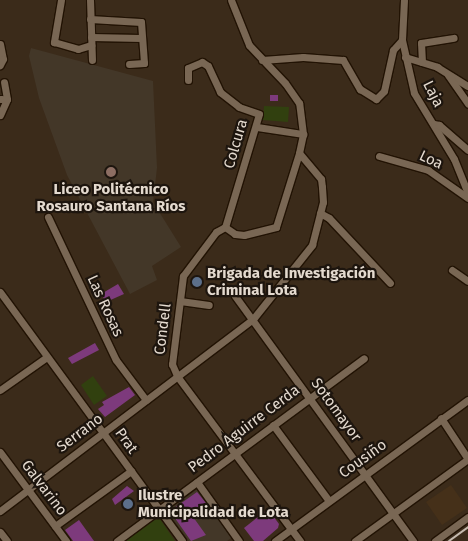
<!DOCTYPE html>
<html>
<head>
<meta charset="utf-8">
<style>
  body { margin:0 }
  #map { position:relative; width:468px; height:541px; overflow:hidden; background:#3b2b1a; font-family:"Fira Sans",sans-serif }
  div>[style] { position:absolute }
  .built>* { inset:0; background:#453019 }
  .education>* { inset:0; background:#433728 }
  .green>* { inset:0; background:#31400f }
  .building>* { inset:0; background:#7d3a7c }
  .roads { filter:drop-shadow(1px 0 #221304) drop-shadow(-1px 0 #221304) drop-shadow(0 1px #221304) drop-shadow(0 -1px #221304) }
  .minor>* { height:7px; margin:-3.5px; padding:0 3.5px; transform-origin:3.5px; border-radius:3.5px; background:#796754 }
  .rail>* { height:2px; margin:-1px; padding:0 1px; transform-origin:1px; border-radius:1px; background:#c5baae }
  .dots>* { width:14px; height:14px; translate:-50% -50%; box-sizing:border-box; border:2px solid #1d150e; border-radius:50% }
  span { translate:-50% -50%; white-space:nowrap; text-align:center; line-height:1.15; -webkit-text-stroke:4.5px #1d150e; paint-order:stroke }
  .street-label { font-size:15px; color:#e4dacf }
  .poi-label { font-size:15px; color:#e4dacf; font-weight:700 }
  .left { translate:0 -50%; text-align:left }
</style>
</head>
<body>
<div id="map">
  <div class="built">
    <div style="clip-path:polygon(451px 485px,467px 508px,442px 525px,426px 502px)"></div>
  </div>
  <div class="education">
    <div style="clip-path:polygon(31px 48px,153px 81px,157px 168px,153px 202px,181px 247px,152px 266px,157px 280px,130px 294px,67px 175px,39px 98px,29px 56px)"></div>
    <div style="clip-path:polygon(199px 488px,234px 536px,227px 541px,189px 541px,167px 511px)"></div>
  </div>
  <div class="green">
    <div style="clip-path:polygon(264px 106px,289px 107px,288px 122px,263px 120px)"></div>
    <div style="clip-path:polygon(93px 376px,107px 396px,94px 405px,81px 385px)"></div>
    <div style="clip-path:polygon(160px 519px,175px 541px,125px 541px,154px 520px)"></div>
  </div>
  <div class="building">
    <div style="clip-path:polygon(270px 95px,278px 95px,278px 101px,270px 101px)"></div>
    <div style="clip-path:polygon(118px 284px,124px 294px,106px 302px,101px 294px)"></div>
    <div style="clip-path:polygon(95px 343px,99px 350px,72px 364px,68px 358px)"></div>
    <div style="clip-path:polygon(129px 387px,135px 395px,105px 417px,98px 409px,104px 405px,102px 402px)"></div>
    <div style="clip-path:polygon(127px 486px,134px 491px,115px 505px,112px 499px)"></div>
    <div style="clip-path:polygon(197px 492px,206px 503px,191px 514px,206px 535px,191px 541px,170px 511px)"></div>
    <div style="clip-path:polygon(268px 509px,279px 524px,278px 528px,263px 541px,254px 541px,244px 528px)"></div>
    <div style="clip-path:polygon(79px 520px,94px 541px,73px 541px,65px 530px)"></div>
  </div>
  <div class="roads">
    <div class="minor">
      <div style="left:61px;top:0;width:43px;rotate:99.5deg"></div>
      <div style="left:54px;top:42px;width:25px;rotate:16deg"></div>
      <div style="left:78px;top:49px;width:14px;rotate:-17deg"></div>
      <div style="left:90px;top:0;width:60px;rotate:88.1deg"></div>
      <div style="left:404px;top:0;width:40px;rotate:92.9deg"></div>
      <div style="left:402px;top:40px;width:54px;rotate:77.2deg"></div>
      <div style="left:414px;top:93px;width:77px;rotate:58.8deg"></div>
      <div style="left:454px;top:159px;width:37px;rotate:68deg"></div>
      <div style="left:90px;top:19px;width:51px;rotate:3.4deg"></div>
      <div style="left:141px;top:22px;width:41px;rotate:85.8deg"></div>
      <div style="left:144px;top:63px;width:15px;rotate:176deg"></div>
      <div style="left:91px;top:37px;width:50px;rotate:1.1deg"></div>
      <div style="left:0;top:44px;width:15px;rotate:79deg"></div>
      <div style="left:3px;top:59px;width:7px;rotate:117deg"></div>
      <div style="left:405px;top:57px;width:34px;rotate:17deg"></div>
      <div style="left:437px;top:67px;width:36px;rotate:32deg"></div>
      <div style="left:262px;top:60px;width:41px;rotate:-4.2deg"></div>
      <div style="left:303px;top:57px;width:40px;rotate:4.3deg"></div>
      <div style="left:343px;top:60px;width:34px;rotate:60deg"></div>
      <div style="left:360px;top:89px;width:19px;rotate:32deg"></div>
      <div style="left:376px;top:99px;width:11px;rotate:-45deg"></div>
      <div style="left:384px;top:91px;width:42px;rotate:-77.6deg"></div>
      <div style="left:393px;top:50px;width:13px;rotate:-48deg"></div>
      <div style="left:422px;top:62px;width:19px;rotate:-93deg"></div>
      <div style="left:421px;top:43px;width:33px;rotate:-9deg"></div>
      <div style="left:448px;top:75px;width:35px;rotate:55deg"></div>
      <div style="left:188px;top:80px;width:12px;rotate:-90deg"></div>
      <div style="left:188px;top:68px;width:15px;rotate:-23deg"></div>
      <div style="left:202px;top:62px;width:7px;rotate:34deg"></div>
      <div style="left:208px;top:66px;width:29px;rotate:65deg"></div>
      <div style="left:220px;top:92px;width:24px;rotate:38deg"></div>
      <div style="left:239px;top:107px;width:21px;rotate:19deg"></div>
      <div style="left:259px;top:114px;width:118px;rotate:106.7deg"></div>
      <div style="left:0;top:99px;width:2px"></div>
      <div style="left:0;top:115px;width:17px;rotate:-66deg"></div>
      <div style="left:7px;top:99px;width:17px;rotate:-100deg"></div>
      <div style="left:434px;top:124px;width:5px;rotate:11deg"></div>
      <div style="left:439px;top:125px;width:38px;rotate:41deg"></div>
      <div style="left:257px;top:127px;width:47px;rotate:8.7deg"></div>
      <div style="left:379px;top:156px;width:51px;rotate:15.9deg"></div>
      <div style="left:428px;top:170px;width:49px;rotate:35deg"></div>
      <div style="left:320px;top:213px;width:10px;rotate:29deg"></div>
      <div style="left:329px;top:218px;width:89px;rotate:46.8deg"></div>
      <div style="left:48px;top:217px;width:158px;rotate:64.6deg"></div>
      <div style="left:116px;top:360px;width:50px;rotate:53.1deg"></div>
      <div style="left:225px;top:227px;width:10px;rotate:151deg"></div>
      <div style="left:216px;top:232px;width:55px;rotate:126.9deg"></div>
      <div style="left:183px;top:276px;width:89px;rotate:97.1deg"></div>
      <div style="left:172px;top:364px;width:13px;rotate:67deg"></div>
      <div style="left:177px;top:376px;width:206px;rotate:53.3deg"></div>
      <div style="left:225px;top:227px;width:12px;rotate:35deg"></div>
      <div style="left:235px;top:234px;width:9px;rotate:6deg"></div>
      <div style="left:244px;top:235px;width:33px;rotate:-14deg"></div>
      <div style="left:276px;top:227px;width:77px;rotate:-72.7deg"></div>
      <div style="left:452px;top:270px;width:19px;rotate:35deg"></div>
      <div style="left:0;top:292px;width:308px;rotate:53.8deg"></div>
      <div style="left:235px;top:296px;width:303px;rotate:54deg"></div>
      <div style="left:180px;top:301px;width:29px;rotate:8deg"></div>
      <div style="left:0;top:390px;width:57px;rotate:-35.1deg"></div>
      <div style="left:273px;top:425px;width:94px;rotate:53.6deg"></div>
      <div style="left:0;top:452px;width:111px;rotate:53.4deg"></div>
      <div style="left:197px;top:482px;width:72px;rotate:54.6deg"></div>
      <div style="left:0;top:511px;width:318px;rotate:-37.2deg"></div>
      <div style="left:253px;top:319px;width:95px;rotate:-51.4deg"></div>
      <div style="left:312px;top:245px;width:44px;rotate:-75.7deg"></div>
      <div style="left:323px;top:202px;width:15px;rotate:-94deg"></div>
      <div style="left:322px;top:187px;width:8px;rotate:-97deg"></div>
      <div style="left:321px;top:179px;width:34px;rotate:-130deg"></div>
      <div style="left:299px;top:153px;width:19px;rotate:-78deg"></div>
      <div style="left:303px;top:134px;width:31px;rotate:-97deg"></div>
      <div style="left:299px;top:103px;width:24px;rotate:-125deg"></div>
      <div style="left:285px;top:83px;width:52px;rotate:-133.5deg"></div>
      <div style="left:249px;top:45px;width:48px;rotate:-111.8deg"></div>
      <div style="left:55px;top:526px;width:94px;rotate:-35.9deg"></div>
      <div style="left:0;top:532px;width:11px;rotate:52deg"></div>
      <div style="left:117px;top:541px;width:307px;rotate:-36.5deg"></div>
      <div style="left:275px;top:541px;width:239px;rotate:-36.2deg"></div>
      <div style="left:355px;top:541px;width:140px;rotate:-36deg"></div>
      <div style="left:468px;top:459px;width:49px;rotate:-123.4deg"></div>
      <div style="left:435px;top:541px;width:41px;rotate:-36deg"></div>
    </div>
  </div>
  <div class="rail">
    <div style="left:449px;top:541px;width:24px;rotate:-36deg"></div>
  </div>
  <div class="dots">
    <div style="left:111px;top:172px;background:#8d6e63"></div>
    <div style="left:197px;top:282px;background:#5c6f8a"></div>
    <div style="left:128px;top:504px;background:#5c6f8a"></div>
  </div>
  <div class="street-label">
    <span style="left:433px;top:94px;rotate:63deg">Laja</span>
    <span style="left:236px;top:144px;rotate:-74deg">Colcura</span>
    <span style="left:431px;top:160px;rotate:25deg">Loa</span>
    <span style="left:105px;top:306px;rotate:65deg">Las Rosas</span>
    <span style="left:163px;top:329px;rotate:-83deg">Condell</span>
    <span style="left:336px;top:410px;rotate:54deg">Sotomayor</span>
    <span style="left:244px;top:429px;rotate:-37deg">Pedro Aguirre Cerda</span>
    <span style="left:80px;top:433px;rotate:-37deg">Serrano</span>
    <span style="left:126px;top:441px;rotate:54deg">Prat</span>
    <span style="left:363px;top:459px;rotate:-36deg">Cousiño</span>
    <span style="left:44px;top:488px;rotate:53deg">Galvarino</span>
  </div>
  <div class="poi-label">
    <span style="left:111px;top:198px">Liceo Politécnico<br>Rosauro Santana Ríos</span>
    <span class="left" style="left:207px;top:282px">Brigada de Investigación<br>Criminal Lota</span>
    <span class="left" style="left:138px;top:504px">Ilustre<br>Municipalidad de Lota</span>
  </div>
</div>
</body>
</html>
